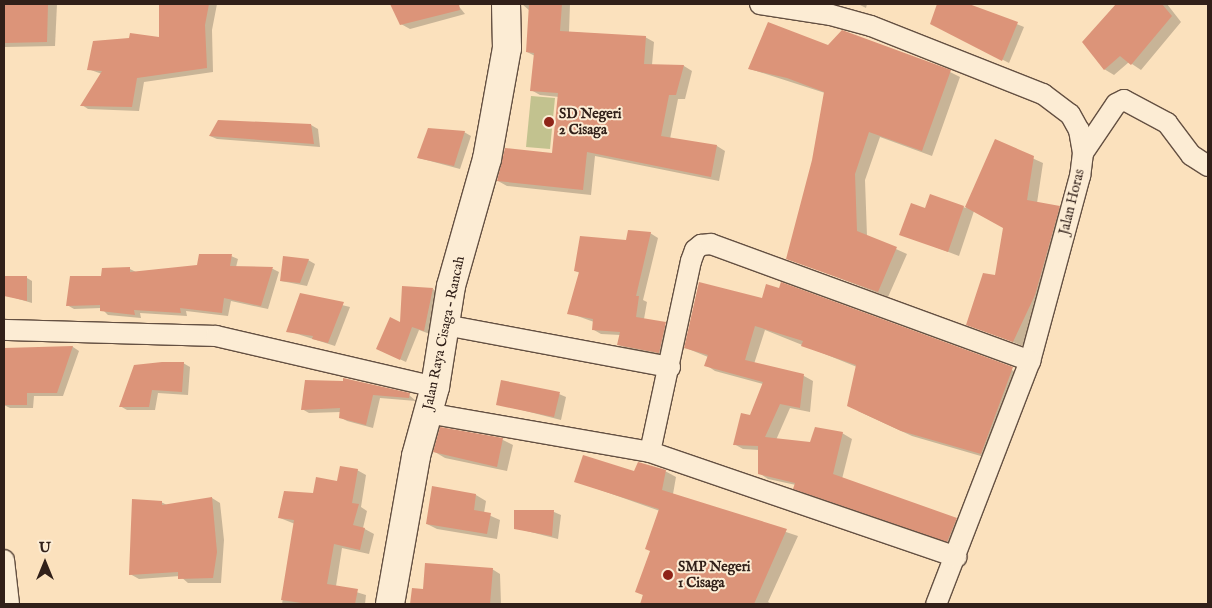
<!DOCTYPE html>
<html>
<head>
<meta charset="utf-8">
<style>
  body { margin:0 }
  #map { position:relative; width:1212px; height:608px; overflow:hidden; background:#fbe1bd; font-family:"IM FELL English",serif }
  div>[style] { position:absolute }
  .green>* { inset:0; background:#c2c28f }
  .shadow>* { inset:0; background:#0003 }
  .building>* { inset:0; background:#dc9479 }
  .roads { filter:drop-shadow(1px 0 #645042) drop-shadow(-1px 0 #645042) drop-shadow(0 1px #645042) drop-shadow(0 -1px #645042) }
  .minor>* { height:20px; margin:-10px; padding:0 10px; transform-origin:10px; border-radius:10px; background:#fcecd4 }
  .secondary>* { height:28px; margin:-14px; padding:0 14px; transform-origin:14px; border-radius:14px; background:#fcecd4 }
  .dots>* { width:14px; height:14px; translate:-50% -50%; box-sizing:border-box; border:2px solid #fcecd4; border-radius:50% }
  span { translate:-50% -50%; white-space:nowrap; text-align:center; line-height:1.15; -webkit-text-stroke:4px #fcecd4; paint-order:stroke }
  .poi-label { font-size:14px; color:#312019; font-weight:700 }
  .left { translate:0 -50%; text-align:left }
  .street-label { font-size:14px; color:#312019 }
  .frame { position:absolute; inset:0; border:5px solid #312019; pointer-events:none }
  .north { position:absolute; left:20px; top:538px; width:50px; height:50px; -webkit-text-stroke:4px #fcecd4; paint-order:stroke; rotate:0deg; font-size:14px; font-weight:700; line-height:20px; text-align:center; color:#312019 }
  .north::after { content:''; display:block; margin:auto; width:18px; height:22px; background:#312019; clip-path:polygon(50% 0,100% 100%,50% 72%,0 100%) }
</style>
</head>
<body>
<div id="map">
  <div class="green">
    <div style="clip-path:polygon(531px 96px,555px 98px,550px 149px,526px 147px)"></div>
  </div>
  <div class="shadow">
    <div style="clip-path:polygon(4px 4px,57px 4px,55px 46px,4px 47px)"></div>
    <div style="clip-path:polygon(160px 4px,217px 4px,212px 30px,213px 72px,144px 82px,139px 111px,88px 109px,82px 105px,102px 74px,88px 69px,160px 39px)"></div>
    <div style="clip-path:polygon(394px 4px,457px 4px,465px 14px,410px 29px,401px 24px)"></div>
    <div style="clip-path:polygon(522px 4px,570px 4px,569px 32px,645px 37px,654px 42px,652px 65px,684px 66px,692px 71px,685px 99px,678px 99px,670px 139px,717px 146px,725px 151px,719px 181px,595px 156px,591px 195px,507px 186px,498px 181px,553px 155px,559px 97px,540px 95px,531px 90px,535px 56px,527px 52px,530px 11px)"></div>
    <div style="clip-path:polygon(858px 4px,867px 4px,866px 8px)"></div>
    <div style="clip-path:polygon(938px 4px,967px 4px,1024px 27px,1009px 63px,931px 23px)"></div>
    <div style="clip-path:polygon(1118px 4px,1167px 4px,1181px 22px,1141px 70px,1129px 62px,1114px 75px,1104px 69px,1084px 42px)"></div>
    <div style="clip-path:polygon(828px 47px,950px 72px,960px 77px,932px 156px,880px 137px,865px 180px,867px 236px,907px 254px,888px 297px,788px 258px,813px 160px,825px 93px,750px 69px)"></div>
    <div style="clip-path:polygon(311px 125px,318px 129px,320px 147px,217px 139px,210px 136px)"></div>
    <div style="clip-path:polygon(464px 132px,471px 136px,460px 169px,419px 158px)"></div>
    <div style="clip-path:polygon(995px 141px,1043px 163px,1037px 203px,1059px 207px,1068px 212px,1044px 301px,1023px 346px,967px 324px,996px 276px,1004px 227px,974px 211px,959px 256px,901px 234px,926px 209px,930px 196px,966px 208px)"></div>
    <div style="clip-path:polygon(650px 233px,658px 238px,643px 300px,647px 302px,644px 319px,673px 328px,667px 356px,626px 349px,619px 344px,620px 335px,601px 334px,594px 330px,594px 322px,569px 313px,580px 273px,575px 271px,627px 241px)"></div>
    <div style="clip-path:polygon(231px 256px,238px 259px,236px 267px,273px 269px,279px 272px,268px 309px,231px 301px,228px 316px,186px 311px,187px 316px,140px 313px,141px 318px,108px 315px,101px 308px,74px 309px,67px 305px,103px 277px,130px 269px,136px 272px,198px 266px)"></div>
    <div style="clip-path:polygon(308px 260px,315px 264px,307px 286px,281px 281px)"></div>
    <div style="clip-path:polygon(27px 278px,32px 281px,32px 303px,5px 295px)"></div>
    <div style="clip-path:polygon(782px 284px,1022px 374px,991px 459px,912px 436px,858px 411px,857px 367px,765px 330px,754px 364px,804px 376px,813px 381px,810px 412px,790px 408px,776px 440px,810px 443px,842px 433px,852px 439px,842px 479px,966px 524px,957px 546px,804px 493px,795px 488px,796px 485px,768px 479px,759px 473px,759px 450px,743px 449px,734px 444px,751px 417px,763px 384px,715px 371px,706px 365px,708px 357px,686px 348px,780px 290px)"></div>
    <div style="clip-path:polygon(433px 289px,439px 293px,430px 334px,419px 330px,406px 362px,384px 352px,402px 324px)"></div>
    <div style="clip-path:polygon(301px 295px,350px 307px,335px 346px,288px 331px)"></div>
    <div style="clip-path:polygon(73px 347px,79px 351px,63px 396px,34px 396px,33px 408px,10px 408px,4px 405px,4px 349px)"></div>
    <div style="clip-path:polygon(183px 363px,190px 367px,188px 395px,158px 393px,155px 410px,127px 410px,120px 406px)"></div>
    <div style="clip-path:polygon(306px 381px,409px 395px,416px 401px,380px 398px,373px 428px,347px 421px,340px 417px,341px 412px,309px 413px,302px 409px)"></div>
    <div style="clip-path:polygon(559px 394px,566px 397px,561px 420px,498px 404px)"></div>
    <div style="clip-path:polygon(441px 429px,503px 440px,513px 445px,507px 471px,445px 458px,435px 452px)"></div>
    <div style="clip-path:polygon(357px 470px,366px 475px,361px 507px,367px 511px,363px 528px,374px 534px,369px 554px,342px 548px,336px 586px,366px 595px,365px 604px,282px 604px,295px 524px,280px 518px)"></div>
    <div style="clip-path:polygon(665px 471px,676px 477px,673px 494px,798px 536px,768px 602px,772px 604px,641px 604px,660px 511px,575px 481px)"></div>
    <div style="clip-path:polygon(433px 488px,476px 495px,486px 501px,484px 513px,500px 520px,497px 539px,437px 529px,427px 524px)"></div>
    <div style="clip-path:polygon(212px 498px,220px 503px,224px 540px,221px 583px,188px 583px,180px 576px,139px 579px,130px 574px,161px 502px,167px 505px)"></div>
    <div style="clip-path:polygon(515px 512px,554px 512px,561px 515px,558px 539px,515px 528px)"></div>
    <div style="clip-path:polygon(492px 569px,500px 574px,501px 604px,412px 604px,413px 589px,424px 590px)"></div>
  </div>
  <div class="building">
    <div style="clip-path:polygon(4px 4px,48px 4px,47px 42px,4px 43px)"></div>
    <div style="clip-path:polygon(159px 4px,209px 4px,205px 25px,207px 68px,137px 78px,132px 107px,80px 106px,102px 71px,87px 70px,93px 41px,129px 38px,130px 33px,159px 37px)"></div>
    <div style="clip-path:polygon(390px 4px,459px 4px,460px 10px,400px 25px)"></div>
    <div style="clip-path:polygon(529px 4px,562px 4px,560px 31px,646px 36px,644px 64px,684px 65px,676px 95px,669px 95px,661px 136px,717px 145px,711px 177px,587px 152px,583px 190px,497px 181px,505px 148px,552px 153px,558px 93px,530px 91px,534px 53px,526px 52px)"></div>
    <div style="clip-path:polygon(937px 4px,969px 4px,1018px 22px,1002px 61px,930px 24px)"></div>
    <div style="clip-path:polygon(1116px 4px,1162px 4px,1172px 16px,1131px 65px,1120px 56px,1104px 70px,1082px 42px)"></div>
    <div style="clip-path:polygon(768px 22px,828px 45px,842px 30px,951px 70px,922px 151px,869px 132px,855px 174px,857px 231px,897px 247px,878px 292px,786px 259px,812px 160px,824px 92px,787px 78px,748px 69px)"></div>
    <div style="clip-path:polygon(218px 120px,311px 124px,314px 144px,209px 136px)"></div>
    <div style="clip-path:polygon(428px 128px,465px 131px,454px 166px,417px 158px)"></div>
    <div style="clip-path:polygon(995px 139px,1034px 156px,1027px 200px,1060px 206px,1035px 295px,1013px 342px,966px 325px,983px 273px,995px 275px,1003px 228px,965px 207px)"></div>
    <div style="clip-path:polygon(930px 194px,964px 206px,948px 252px,899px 235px,911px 203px,925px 208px)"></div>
    <div style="clip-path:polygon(628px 230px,651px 232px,636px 296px,639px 296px,636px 317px,666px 322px,659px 353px,617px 345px,620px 332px,592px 330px,593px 319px,567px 314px,579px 272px,574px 271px,580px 236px,626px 240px)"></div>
    <div style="clip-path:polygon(199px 254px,232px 254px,230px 266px,273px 267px,261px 306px,224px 298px,222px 313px,180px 308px,181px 313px,134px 310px,135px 315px,100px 311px,100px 305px,66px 306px,70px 276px,101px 276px,102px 268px,130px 267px,130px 272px,197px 265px)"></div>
    <div style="clip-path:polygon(283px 256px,309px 259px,300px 283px,280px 281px)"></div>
    <div style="clip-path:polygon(4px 276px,27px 276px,27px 301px,4px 296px)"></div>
    <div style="clip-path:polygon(699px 282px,762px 298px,766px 284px,779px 288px,781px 282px,1013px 367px,981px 454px,901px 431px,847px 406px,856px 365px,801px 346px,803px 341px,755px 326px,745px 360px,804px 374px,800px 408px,780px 404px,765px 437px,810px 442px,815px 427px,843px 432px,833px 474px,957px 518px,947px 542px,793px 489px,795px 483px,758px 474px,758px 446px,733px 445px,741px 413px,750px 415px,763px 382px,704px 366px,708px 355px,684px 348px)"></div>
    <div style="clip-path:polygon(402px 286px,433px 288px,424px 331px,412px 327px,400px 360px,376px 349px,390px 317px,400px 322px)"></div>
    <div style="clip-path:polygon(300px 293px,344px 302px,328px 343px,312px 339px,313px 336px,286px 332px)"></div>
    <div style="clip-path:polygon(73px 346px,57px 393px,27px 393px,27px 405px,4px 405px,4px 348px)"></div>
    <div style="clip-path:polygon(162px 362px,184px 362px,182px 392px,152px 390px,149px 407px,119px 407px,134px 365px)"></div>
    <div style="clip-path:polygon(343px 378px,410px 393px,409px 398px,373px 395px,366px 425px,339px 418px,340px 408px,301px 410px,305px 380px,343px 381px)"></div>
    <div style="clip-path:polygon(501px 380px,560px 392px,554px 417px,496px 405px)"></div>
    <div style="clip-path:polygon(440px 427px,503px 438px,497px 467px,433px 452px)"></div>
    <div style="clip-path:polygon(583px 455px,634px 471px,638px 462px,666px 470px,662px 490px,787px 529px,754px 604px,640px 604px,643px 595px,635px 592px,650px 551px,645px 549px,659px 509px,574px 482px)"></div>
    <div style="clip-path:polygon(340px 466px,358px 469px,352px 503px,359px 504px,353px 525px,365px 528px,360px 550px,334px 544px,327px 584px,358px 589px,355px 604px,309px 604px,281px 600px,294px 520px,278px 518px,284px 491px,313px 493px,316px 477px,337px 481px)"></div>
    <div style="clip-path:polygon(432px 486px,476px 494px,474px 510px,491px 513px,487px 534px,426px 524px)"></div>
    <div style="clip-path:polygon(212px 497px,217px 552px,213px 578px,178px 579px,178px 572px,129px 575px,132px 499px,162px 501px,162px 505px)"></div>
    <div style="clip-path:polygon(514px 510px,554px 510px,552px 536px,514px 529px)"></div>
    <div style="clip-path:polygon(425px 563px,493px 568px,490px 604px,410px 604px,412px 588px,423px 589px)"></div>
  </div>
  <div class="roads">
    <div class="minor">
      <div style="left:760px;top:4px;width:72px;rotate:8.8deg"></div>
      <div style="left:831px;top:15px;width:41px;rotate:15.4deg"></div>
      <div style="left:871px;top:26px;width:185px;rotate:21.6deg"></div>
      <div style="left:1043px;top:94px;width:34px;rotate:37deg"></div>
      <div style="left:1070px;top:114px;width:18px;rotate:61deg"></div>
      <div style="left:1079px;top:130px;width:23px;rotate:80deg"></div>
      <div style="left:1083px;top:153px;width:23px;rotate:97deg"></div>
      <div style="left:1080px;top:176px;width:192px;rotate:105.1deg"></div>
      <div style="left:1030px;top:361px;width:261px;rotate:111.1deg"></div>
      <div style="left:1083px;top:153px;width:59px;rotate:-56deg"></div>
      <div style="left:1116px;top:104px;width:9px;rotate:-27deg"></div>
      <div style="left:1124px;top:100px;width:49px;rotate:28.1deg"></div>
      <div style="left:1167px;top:123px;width:40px;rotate:53deg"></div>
      <div style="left:1191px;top:155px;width:20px;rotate:33deg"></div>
      <div style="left:445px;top:325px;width:229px;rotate:10.6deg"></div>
      <div style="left:4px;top:330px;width:212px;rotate:1.6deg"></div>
      <div style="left:216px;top:336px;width:225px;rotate:13.1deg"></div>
      <div style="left:427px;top:413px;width:226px;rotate:9.9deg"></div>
      <div style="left:650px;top:452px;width:324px;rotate:18.9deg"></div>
      <div style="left:650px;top:452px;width:195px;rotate:-77.9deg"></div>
      <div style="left:691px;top:261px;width:12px;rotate:-70deg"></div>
      <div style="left:695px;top:250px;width:8px;rotate:-40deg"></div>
      <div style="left:701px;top:245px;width:10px;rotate:-6deg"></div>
      <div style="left:711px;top:244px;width:340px;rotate:20.1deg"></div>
      <div style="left:4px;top:560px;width:44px;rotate:83.5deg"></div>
    </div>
    <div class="secondary">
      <div style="left:390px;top:604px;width:150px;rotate:-80deg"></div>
      <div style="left:416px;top:456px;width:72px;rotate:-74.6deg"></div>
      <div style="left:435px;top:387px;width:102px;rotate:-81deg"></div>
      <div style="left:451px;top:286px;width:132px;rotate:-74.2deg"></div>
      <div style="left:487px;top:159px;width:113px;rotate:-79.8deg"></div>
      <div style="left:507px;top:48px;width:44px;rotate:-91.3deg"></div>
    </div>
  </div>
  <div class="dots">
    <div style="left:549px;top:122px;background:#8f2418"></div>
    <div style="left:668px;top:575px;background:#8f2418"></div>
  </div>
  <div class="poi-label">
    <span class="left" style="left:559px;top:122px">SD Negeri<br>2 Cisaga</span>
    <span class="left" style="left:678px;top:575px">SMP Negeri<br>1 Cisaga</span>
  </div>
  <div class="street-label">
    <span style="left:1072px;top:202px;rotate:-76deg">Jalan Horas</span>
    <span style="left:444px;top:333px;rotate:-78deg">Jalan Raya Cisaga – Rancah</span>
  </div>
  <div class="frame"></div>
  <div class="north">U</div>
</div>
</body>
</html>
